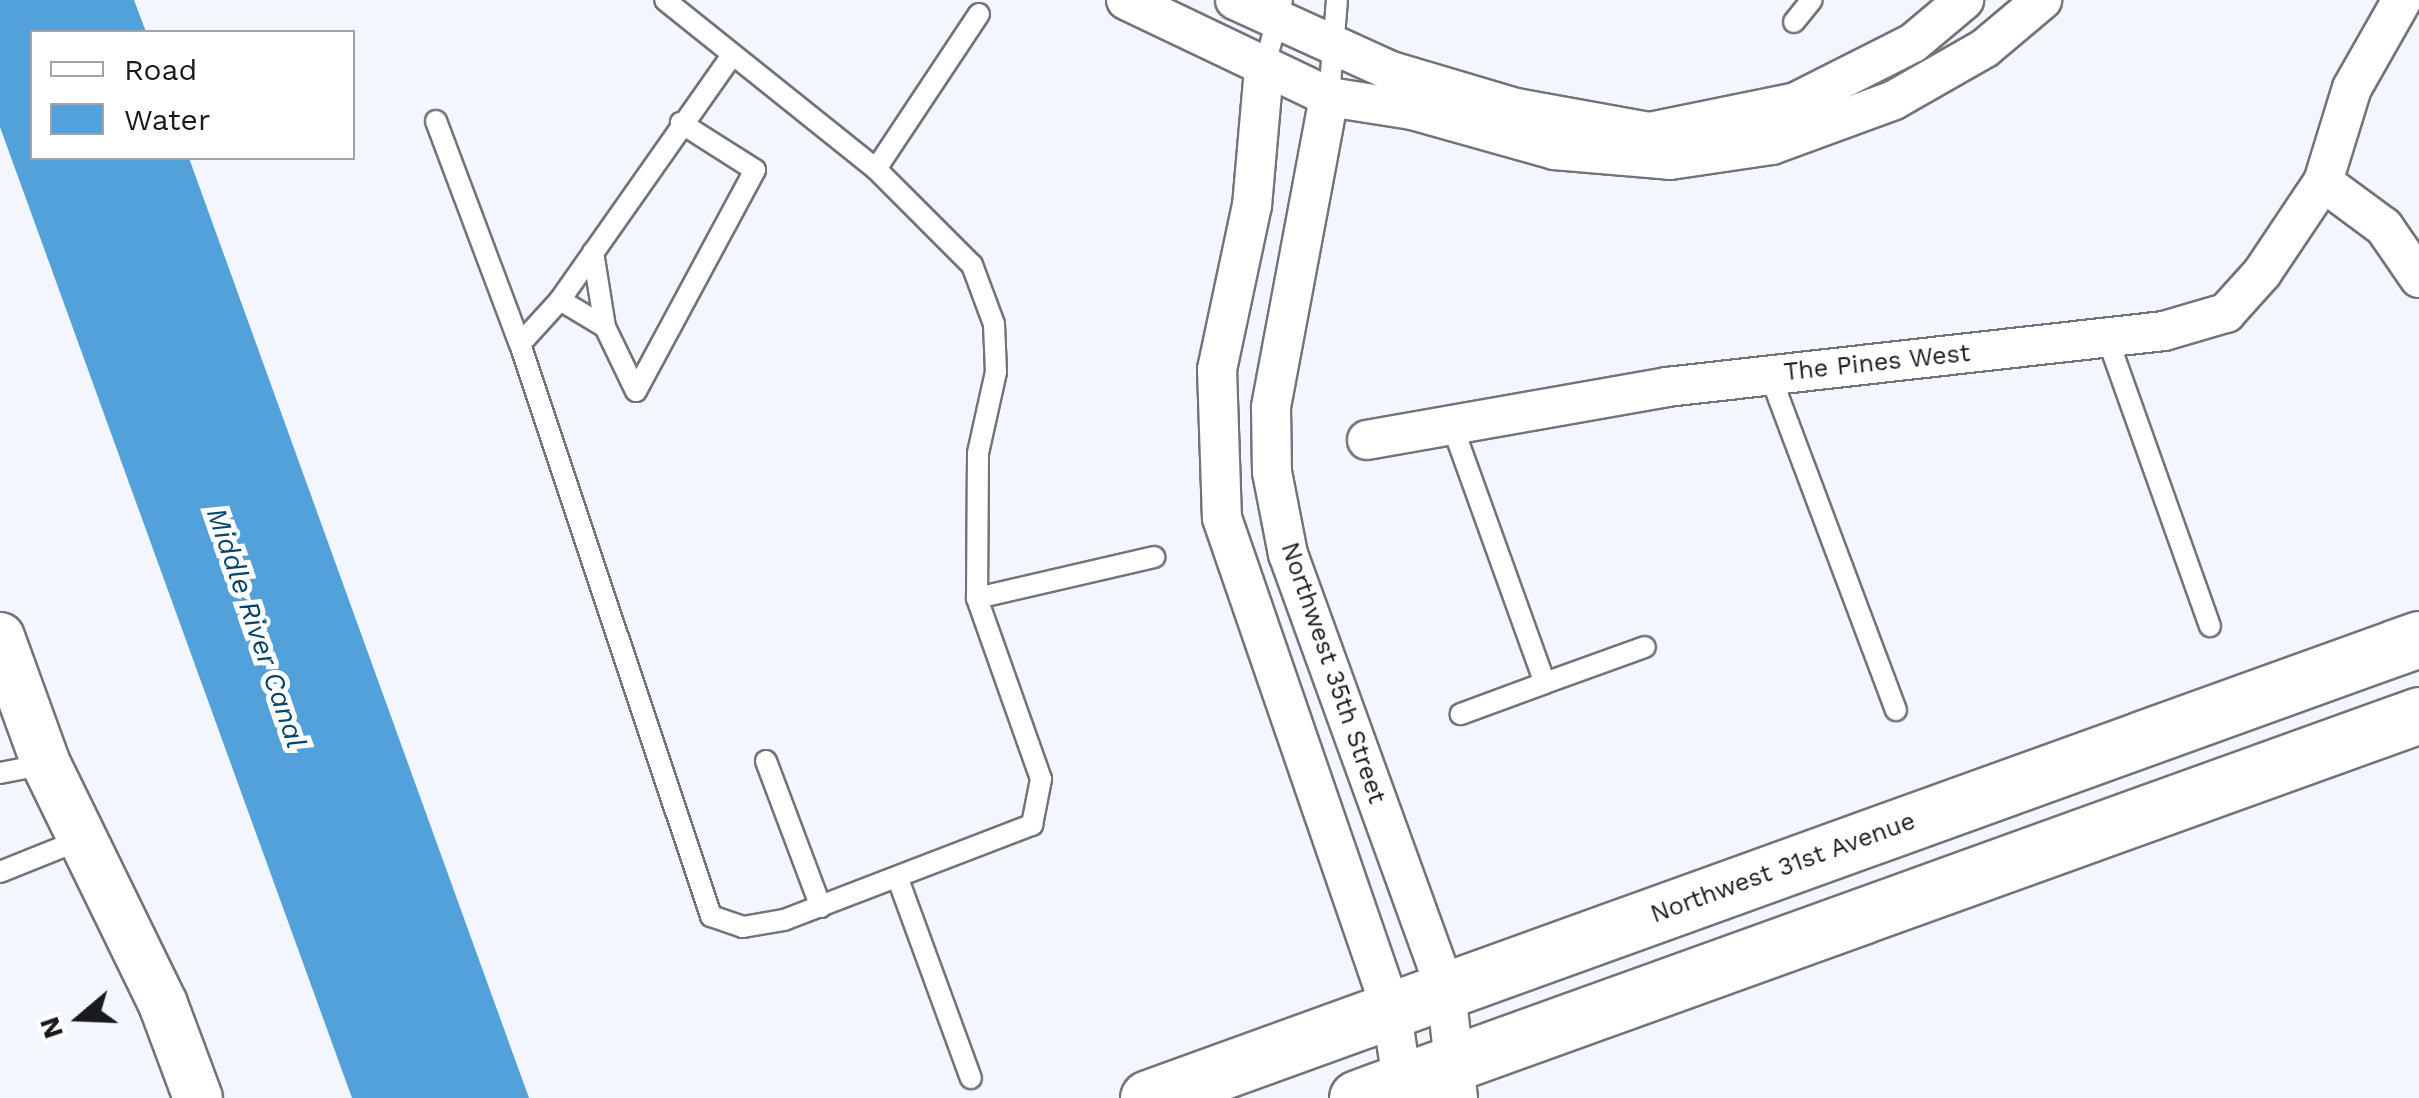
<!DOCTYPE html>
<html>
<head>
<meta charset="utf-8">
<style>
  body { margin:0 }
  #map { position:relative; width:2419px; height:1098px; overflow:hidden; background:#f3f6fd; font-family:"Work Sans",sans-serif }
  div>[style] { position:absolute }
  .water>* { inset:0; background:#52a1db }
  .roads { filter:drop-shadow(2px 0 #71747a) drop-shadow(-2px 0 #71747a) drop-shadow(0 2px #71747a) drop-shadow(0 -2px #71747a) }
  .service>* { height:20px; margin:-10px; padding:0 10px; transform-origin:10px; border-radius:10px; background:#fff }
  .minor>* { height:38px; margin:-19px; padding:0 19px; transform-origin:19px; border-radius:19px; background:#fff }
  .tertiary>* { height:48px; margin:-24px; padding:0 24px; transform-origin:24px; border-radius:24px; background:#fff }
  .primary>* { height:55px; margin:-27.5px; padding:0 27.5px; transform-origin:27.5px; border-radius:27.5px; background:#fff }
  span { translate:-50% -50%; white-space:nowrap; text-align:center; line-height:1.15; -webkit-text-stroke:10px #fff; paint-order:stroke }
  .street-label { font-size:25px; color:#191a1d }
  .water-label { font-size:28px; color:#05456b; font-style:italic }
  .legend { position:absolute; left:30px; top:30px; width:325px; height:130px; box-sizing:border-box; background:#fff; border:2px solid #a3a3a5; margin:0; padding:12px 18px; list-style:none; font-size:30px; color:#191a1d }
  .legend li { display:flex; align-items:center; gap:20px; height:50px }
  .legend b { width:50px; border:2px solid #a3a3a5 }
  .north { position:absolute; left:30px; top:968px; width:100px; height:100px; -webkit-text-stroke:8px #fff; paint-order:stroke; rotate:251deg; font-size:28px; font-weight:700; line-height:40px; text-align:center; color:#191a1d }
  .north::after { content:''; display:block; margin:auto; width:35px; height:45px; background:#191a1d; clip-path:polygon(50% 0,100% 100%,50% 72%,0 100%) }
</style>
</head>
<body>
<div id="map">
  <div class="water">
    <div style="clip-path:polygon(0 0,134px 0,146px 32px,32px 32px,32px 158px,189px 158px,529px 1098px,352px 1098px,0 127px)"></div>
  </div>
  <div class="roads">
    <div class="service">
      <div style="left:1794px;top:22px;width:28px;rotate:-51deg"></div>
      <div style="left:1264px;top:69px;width:71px;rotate:-75.4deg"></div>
      <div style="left:1329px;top:97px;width:97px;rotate:-85.3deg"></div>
      <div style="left:436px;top:121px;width:238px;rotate:69.4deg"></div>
      <div style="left:520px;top:344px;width:603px;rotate:71.54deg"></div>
      <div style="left:711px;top:916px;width:34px;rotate:19deg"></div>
      <div style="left:743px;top:927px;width:42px;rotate:-9.7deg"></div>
      <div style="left:784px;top:920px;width:266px;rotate:-21deg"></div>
      <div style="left:1032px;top:825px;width:47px;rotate:-78.9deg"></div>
      <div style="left:1041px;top:779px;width:192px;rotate:-109.5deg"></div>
      <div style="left:977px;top:598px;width:145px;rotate:-89.6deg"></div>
      <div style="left:978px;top:453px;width:83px;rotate:-77.5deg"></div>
      <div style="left:996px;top:372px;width:48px;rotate:-92.4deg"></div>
      <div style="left:994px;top:324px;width:63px;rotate:-110.4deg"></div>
      <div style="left:972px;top:265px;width:136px;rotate:-135deg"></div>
      <div style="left:876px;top:169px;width:270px;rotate:-141.3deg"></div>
      <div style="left:876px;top:169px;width:186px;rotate:-56.4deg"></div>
      <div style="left:593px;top:252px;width:76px;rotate:80.9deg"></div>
      <div style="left:560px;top:300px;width:52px;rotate:31deg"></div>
      <div style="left:605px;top:327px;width:71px;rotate:64.2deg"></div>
      <div style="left:636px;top:391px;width:251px;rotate:-61.7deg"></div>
      <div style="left:755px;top:170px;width:88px;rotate:-147.6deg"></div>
      <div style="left:2107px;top:337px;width:307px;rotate:70.4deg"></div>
      <div style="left:520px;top:344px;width:59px;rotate:-47.7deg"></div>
      <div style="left:560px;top:300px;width:297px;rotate:-54.9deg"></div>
      <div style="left:1770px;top:375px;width:358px;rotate:69.4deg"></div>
      <div style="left:1452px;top:425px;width:274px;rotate:70.2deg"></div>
      <div style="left:1545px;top:683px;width:90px;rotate:159.7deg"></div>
      <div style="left:977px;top:598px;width:182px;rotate:-13deg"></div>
      <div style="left:1545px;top:683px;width:106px;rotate:-19.8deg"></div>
      <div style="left:766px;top:761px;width:156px;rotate:69.4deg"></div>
      <div style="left:0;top:773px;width:47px;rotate:-11.1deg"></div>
      <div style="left:0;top:872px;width:88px;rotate:-21.9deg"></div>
      <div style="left:898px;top:879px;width:212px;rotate:69.9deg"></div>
    </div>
    <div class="minor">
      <div style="left:1126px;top:0;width:225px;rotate:25.5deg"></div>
      <div style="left:1329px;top:97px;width:84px;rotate:8.9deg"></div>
      <div style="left:1412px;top:110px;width:148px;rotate:15.7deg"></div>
      <div style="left:1554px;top:150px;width:116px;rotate:4.9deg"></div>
      <div style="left:1670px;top:160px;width:103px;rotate:-8.4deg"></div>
      <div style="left:1772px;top:145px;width:130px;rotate:-20.2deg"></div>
      <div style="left:1894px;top:100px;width:105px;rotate:-29.7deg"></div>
      <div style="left:1985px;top:48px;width:75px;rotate:-40.1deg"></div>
      <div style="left:1235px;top:0;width:171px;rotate:24.5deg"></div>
      <div style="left:1391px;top:71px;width:130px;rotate:16.5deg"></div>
      <div style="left:1516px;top:108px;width:135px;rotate:10.2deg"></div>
      <div style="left:1649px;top:132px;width:150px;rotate:-11.5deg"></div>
      <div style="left:1796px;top:102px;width:131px;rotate:-26.8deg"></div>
      <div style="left:1913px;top:43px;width:67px;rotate:-40.1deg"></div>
      <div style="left:1264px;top:69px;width:137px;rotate:95deg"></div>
      <div style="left:1252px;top:205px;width:168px;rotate:102deg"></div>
      <div style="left:1217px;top:369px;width:149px;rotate:88.1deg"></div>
      <div style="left:1222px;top:518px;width:519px;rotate:71.01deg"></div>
      <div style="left:1391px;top:1009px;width:90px;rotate:81.1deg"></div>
      <div style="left:1329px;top:97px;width:316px;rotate:100.6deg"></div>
      <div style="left:1271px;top:408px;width:64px;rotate:89.1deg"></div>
      <div style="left:1272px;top:472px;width:84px;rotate:79deg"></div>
      <div style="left:1288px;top:554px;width:465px;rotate:70.1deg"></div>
      <div style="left:1446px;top:991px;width:108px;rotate:83.6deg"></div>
      <div style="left:2323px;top:182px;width:76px;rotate:36.4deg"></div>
      <div style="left:2384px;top:227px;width:62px;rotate:55.5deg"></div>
      <div style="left:1367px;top:440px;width:305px;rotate:-10deg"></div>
      <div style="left:1667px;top:387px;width:500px;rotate:-6.43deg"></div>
      <div style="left:2164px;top:331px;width:65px;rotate:-16.2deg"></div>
      <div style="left:2226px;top:313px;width:54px;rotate:-48deg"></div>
      <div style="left:2262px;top:273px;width:110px;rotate:-56.2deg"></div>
      <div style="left:2323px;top:182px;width:98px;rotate:-72.9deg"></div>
      <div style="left:2352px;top:88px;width:101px;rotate:-60.4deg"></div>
    </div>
    <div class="tertiary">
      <div style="left:0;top:637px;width:135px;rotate:70.1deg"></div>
      <div style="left:46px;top:764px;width:267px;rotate:64deg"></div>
      <div style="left:163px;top:1004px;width:100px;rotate:69.6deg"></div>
    </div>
    <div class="primary">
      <div style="left:1148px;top:1098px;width:1351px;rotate:-19.86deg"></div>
      <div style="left:1357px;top:1098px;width:1129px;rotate:-19.83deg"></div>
    </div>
  </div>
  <div class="street-label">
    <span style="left:1877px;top:363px;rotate:-6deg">The Pines West</span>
    <span style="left:1333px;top:673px;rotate:71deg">Northwest 35th Street</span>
    <span style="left:1783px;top:868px;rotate:-20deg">Northwest 31st Avenue</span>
  </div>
  <div class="water-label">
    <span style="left:256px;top:628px;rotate:71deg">Middle River Canal</span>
  </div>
  <ul class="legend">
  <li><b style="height:12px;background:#fff"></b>Road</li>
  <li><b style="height:28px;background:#52a1db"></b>Water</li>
  </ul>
  <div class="north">N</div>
</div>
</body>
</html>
